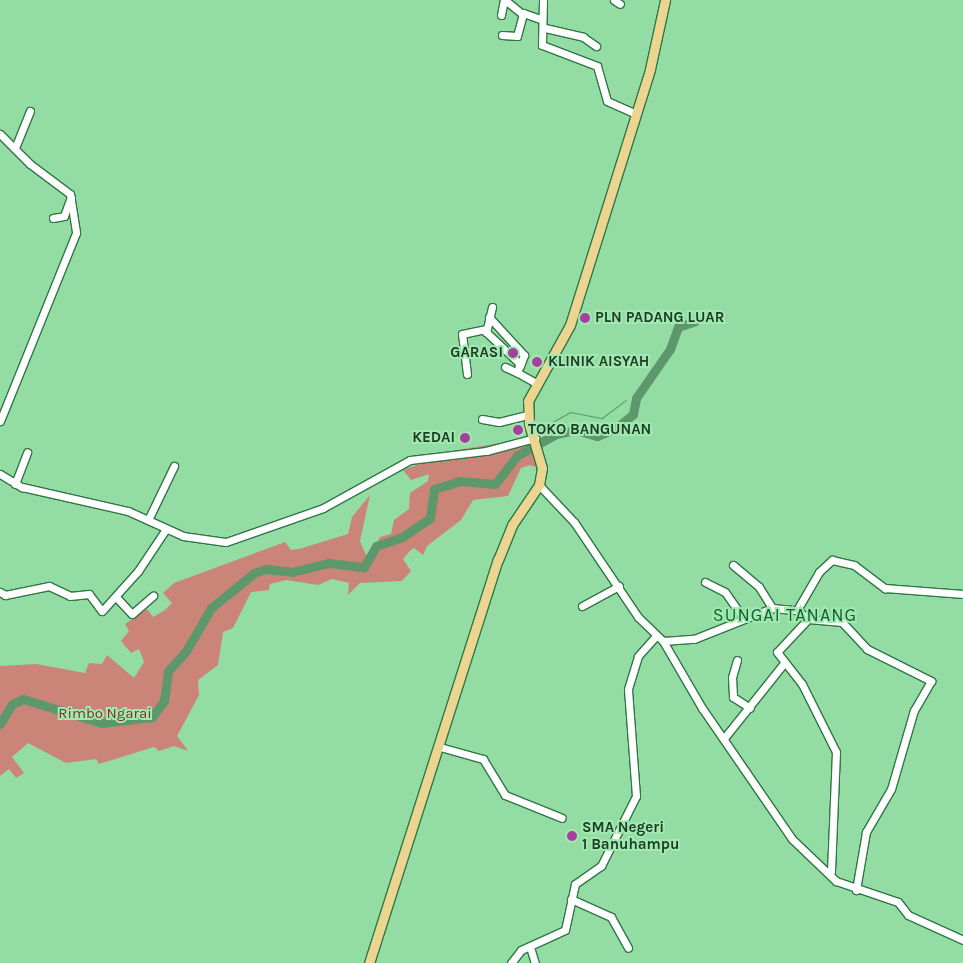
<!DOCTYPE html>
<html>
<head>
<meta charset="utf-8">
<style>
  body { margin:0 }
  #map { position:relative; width:963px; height:963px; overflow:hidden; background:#93dda4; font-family:Karla,sans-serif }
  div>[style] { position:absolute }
  .forest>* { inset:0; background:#cb8578 }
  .stream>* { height:1px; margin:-0.5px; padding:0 0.5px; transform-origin:0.5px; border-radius:0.5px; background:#5d976c }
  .river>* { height:9px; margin:-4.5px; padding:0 4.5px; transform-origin:4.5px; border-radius:4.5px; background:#5d976c }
  .roads { filter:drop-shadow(1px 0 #2e7745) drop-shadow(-1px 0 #2e7745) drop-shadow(0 1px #2e7745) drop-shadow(0 -1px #2e7745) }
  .minor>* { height:7px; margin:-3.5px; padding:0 3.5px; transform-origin:3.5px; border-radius:3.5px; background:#fff }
  .major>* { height:9px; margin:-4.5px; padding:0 4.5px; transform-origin:4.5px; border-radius:4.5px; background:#ebd591 }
  .dots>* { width:14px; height:14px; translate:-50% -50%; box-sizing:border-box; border:2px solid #a0eab1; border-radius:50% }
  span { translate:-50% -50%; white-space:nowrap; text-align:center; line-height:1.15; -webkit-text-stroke:4px #a0eab1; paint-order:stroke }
  .poi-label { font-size:15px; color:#1d3b25; font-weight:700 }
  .left { translate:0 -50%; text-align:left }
  .right { translate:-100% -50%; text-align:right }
  .park-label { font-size:15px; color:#832e22 }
  .quarter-label { font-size:18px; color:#136231; letter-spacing:1px }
</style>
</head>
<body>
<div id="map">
  <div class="forest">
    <div style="clip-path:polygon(529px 438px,544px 470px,530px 465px,521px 468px,508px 496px,473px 500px,461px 520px,427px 546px,423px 555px,414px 548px,410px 551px,403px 559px,411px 571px,402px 581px,360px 583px,348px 595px,349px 583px,332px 579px,318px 585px,286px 580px,270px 584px,269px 590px,251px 592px,233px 628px,223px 632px,218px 665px,198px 680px,199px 695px,177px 736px,188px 751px,174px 746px,159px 751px,154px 747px,99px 764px,96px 759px,66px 763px,28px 743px,12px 757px,24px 773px,16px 778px,9px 769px,0 776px,0 666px,36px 664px,85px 673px,89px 663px,102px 664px,107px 655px,134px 678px,144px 662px,139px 649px,131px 653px,121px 641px,129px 631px,125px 624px,147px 609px,153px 617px,165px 610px,172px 603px,163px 593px,174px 583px,285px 542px,291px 550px,299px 549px,348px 534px,352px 517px,370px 495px,360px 541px,368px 560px,380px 537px,391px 534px,394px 520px,409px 509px,410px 493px,428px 481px,429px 474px,411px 480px,403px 470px,458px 450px)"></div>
  </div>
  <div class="stream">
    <div style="left:538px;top:430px;width:37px;rotate:-29deg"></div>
    <div style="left:570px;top:412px;width:33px;rotate:11deg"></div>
    <div style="left:602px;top:418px;width:30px;rotate:-37deg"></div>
  </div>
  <div class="river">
    <div style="left:0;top:724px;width:23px;rotate:-59deg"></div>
    <div style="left:12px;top:704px;width:12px;rotate:-24deg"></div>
    <div style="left:23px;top:699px;width:83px;rotate:16.9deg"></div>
    <div style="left:102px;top:723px;width:50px;rotate:-6.8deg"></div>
    <div style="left:152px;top:717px;width:20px;rotate:-53deg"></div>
    <div style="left:164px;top:701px;width:30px;rotate:-82deg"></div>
    <div style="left:168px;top:671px;width:27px;rotate:-48deg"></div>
    <div style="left:186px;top:651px;width:50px;rotate:-59.8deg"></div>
    <div style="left:211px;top:608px;width:55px;rotate:-39.1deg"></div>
    <div style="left:254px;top:573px;width:12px;rotate:-20deg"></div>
    <div style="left:265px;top:569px;width:27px;rotate:6deg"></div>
    <div style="left:292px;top:572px;width:38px;rotate:-14deg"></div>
    <div style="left:329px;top:563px;width:35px;rotate:7deg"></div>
    <div style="left:364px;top:567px;width:24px;rotate:-60deg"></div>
    <div style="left:376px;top:546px;width:28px;rotate:-19deg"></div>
    <div style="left:402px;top:537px;width:34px;rotate:-34deg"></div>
    <div style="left:430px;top:518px;width:29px;rotate:-82deg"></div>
    <div style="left:434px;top:489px;width:27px;rotate:-17deg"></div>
    <div style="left:460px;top:481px;width:35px;rotate:5deg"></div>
    <div style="left:495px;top:484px;width:37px;rotate:-52deg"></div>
    <div style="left:518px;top:455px;width:43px;rotate:-28.9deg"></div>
    <div style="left:556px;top:434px;width:20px;rotate:-11deg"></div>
    <div style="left:576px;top:430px;width:22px;rotate:16deg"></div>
    <div style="left:597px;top:436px;width:21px;rotate:-23deg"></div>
    <div style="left:616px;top:428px;width:22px;rotate:-39deg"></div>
    <div style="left:633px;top:414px;width:16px;rotate:-79deg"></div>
    <div style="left:636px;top:398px;width:60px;rotate:-55.2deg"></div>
    <div style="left:670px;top:349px;width:23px;rotate:-70deg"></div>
    <div style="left:678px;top:327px;width:18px;rotate:-19deg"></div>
  </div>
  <div class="roads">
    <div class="minor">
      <div style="left:505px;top:0;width:22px;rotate:39deg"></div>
      <div style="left:543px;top:0;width:45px;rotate:91.3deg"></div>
      <div style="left:542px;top:45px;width:59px;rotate:20.9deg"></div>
      <div style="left:597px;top:66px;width:36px;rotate:74deg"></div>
      <div style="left:607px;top:101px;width:32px;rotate:24deg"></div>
      <div style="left:614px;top:0;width:7px;rotate:34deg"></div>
      <div style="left:501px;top:15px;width:15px;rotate:-79deg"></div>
      <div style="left:545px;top:28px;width:39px;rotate:13deg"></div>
      <div style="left:583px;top:37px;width:16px;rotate:35deg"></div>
      <div style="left:502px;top:35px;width:15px;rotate:4deg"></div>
      <div style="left:517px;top:36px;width:24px;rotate:-75deg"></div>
      <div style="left:523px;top:13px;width:18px;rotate:19deg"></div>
      <div style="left:0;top:134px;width:42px;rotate:45deg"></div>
      <div style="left:30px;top:164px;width:50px;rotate:36.9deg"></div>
      <div style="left:70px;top:194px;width:39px;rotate:81deg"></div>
      <div style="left:76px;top:233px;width:203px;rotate:112deg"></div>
      <div style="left:15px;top:148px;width:40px;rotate:-68deg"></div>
      <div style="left:53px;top:218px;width:11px;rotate:-10deg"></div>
      <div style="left:64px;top:216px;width:20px;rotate:-70deg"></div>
      <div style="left:492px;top:307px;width:26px;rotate:103deg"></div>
      <div style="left:486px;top:332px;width:45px;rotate:43.2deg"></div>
      <div style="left:519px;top:363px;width:10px;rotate:96deg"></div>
      <div style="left:518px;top:373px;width:21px;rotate:29deg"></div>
      <div style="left:489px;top:317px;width:52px;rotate:47.4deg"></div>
      <div style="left:524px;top:355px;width:12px;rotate:110deg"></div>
      <div style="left:505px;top:367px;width:14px;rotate:25deg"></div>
      <div style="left:467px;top:374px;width:40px;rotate:-97.1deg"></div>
      <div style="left:462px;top:334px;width:25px;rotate:-12deg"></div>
      <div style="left:482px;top:419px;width:17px;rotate:10deg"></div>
      <div style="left:499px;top:422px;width:30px;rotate:-14deg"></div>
      <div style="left:0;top:474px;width:26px;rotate:31deg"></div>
      <div style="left:22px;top:487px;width:109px;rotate:12.8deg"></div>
      <div style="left:128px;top:511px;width:60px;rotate:24.4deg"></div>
      <div style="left:183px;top:536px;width:43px;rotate:7.9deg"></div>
      <div style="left:226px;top:542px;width:103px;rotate:-19.3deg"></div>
      <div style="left:323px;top:508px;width:99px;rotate:-28.9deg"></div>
      <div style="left:410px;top:460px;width:77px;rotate:-6.8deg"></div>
      <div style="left:486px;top:451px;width:51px;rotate:-14.9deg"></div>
      <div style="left:15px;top:484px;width:34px;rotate:-69deg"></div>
      <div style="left:539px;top:485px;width:51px;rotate:46.6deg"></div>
      <div style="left:574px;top:522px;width:115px;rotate:56deg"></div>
      <div style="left:638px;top:617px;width:35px;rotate:44deg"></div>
      <div style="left:663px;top:641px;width:78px;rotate:59.8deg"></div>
      <div style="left:702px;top:708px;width:159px;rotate:55.5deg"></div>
      <div style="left:792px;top:839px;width:61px;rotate:43.7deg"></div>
      <div style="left:836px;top:881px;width:65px;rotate:18.7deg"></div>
      <div style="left:898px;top:902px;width:16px;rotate:52deg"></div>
      <div style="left:908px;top:915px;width:60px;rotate:24.4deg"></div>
      <div style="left:148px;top:520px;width:60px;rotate:-64.3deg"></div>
      <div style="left:733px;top:565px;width:34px;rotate:40deg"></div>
      <div style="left:759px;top:587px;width:25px;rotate:58deg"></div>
      <div style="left:705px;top:582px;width:22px;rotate:27deg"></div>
      <div style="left:725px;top:592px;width:29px;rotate:55deg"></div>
      <div style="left:0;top:592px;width:6px;rotate:31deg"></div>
      <div style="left:5px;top:595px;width:45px;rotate:-11.6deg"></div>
      <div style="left:49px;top:586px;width:23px;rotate:25deg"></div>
      <div style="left:70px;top:596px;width:19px;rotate:-6deg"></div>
      <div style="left:89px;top:594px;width:21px;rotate:53deg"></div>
      <div style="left:102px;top:611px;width:54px;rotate:-48deg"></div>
      <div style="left:138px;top:571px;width:50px;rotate:-56.3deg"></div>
      <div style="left:116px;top:597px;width:23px;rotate:47deg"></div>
      <div style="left:132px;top:614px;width:28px;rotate:-41deg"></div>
      <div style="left:582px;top:606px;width:42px;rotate:-28.4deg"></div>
      <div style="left:797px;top:610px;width:14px;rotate:39deg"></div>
      <div style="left:808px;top:619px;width:34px;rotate:5deg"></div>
      <div style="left:842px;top:622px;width:37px;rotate:47deg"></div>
      <div style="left:867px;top:649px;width:72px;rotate:26.6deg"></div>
      <div style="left:931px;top:681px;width:34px;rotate:120deg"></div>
      <div style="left:914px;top:710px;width:82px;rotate:106.2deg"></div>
      <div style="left:891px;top:789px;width:50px;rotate:120.2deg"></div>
      <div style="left:866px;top:832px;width:59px;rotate:99.8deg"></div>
      <div style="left:808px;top:619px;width:45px;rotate:133.2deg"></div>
      <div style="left:777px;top:652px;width:41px;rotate:52deg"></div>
      <div style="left:802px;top:684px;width:76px;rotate:63.4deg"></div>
      <div style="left:836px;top:752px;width:120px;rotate:92.4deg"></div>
      <div style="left:663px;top:641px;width:31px;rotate:-4deg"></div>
      <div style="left:694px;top:639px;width:84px;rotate:-21.7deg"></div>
      <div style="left:772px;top:608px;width:25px;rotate:5deg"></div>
      <div style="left:797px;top:610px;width:44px;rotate:-59.9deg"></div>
      <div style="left:819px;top:572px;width:18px;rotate:-43deg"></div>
      <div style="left:832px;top:560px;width:23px;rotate:13deg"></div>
      <div style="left:854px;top:565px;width:39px;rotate:37deg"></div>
      <div style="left:885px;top:588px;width:78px;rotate:4.4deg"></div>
      <div style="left:737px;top:660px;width:18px;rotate:106deg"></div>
      <div style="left:732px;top:677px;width:20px;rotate:87deg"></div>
      <div style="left:733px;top:697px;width:20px;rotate:33deg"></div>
      <div style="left:725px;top:737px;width:95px;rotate:-51.4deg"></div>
      <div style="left:440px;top:747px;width:45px;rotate:15.6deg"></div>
      <div style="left:483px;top:759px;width:42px;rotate:58.6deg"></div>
      <div style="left:505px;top:795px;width:61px;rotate:22deg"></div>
      <div style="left:571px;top:899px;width:44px;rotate:24.2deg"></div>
      <div style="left:611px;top:917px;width:35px;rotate:61deg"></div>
      <div style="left:530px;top:947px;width:17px;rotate:73deg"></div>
      <div style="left:511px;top:963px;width:16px;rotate:-52deg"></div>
      <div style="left:521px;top:950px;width:48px;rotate:-24.4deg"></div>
      <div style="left:565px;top:930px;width:47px;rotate:-77.7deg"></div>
      <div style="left:575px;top:884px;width:32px;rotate:-35deg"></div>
      <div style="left:601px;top:866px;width:78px;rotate:-63.4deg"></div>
      <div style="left:636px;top:796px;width:107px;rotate:-94.3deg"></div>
      <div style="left:628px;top:689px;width:34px;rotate:-73deg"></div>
      <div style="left:638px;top:656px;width:27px;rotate:-48deg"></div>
    </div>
    <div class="major">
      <div style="left:369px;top:963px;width:423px;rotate:-72.3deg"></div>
      <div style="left:498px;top:560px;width:38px;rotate:-68deg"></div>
      <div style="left:512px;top:525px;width:48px;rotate:-56deg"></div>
      <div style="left:539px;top:485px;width:17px;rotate:-80deg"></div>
      <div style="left:542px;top:468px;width:46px;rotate:-106.5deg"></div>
      <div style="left:529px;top:424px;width:23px;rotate:-92deg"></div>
      <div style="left:528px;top:401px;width:87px;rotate:-61.1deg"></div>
      <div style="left:570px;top:325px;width:268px;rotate:-72.6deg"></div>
      <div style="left:650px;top:69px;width:71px;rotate:-77.7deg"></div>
    </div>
  </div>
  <div class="dots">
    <div style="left:585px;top:318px;background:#a83ea0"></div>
    <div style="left:513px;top:353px;background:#a83ea0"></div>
    <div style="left:537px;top:362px;background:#a83ea0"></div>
    <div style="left:518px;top:430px;background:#a83ea0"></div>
    <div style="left:465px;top:438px;background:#a83ea0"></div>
    <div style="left:572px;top:836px;background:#a83ea0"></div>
  </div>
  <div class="poi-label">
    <span class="left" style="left:595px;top:318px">PLN PADANG LUAR</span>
    <span class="right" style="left:503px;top:353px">GARASI</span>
    <span class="left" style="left:548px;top:362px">KLINIK AISYAH</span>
    <span class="left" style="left:528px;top:430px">TOKO BANGUNAN</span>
    <span class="right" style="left:455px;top:438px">KEDAI</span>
    <span class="left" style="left:582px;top:836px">SMA Negeri<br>1 Banuhampu</span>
  </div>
  <div class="park-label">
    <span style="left:105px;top:714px">Rimbo Ngarai</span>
  </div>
  <div class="quarter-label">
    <span style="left:785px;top:615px">SUNGAI TANANG</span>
  </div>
</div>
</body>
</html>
